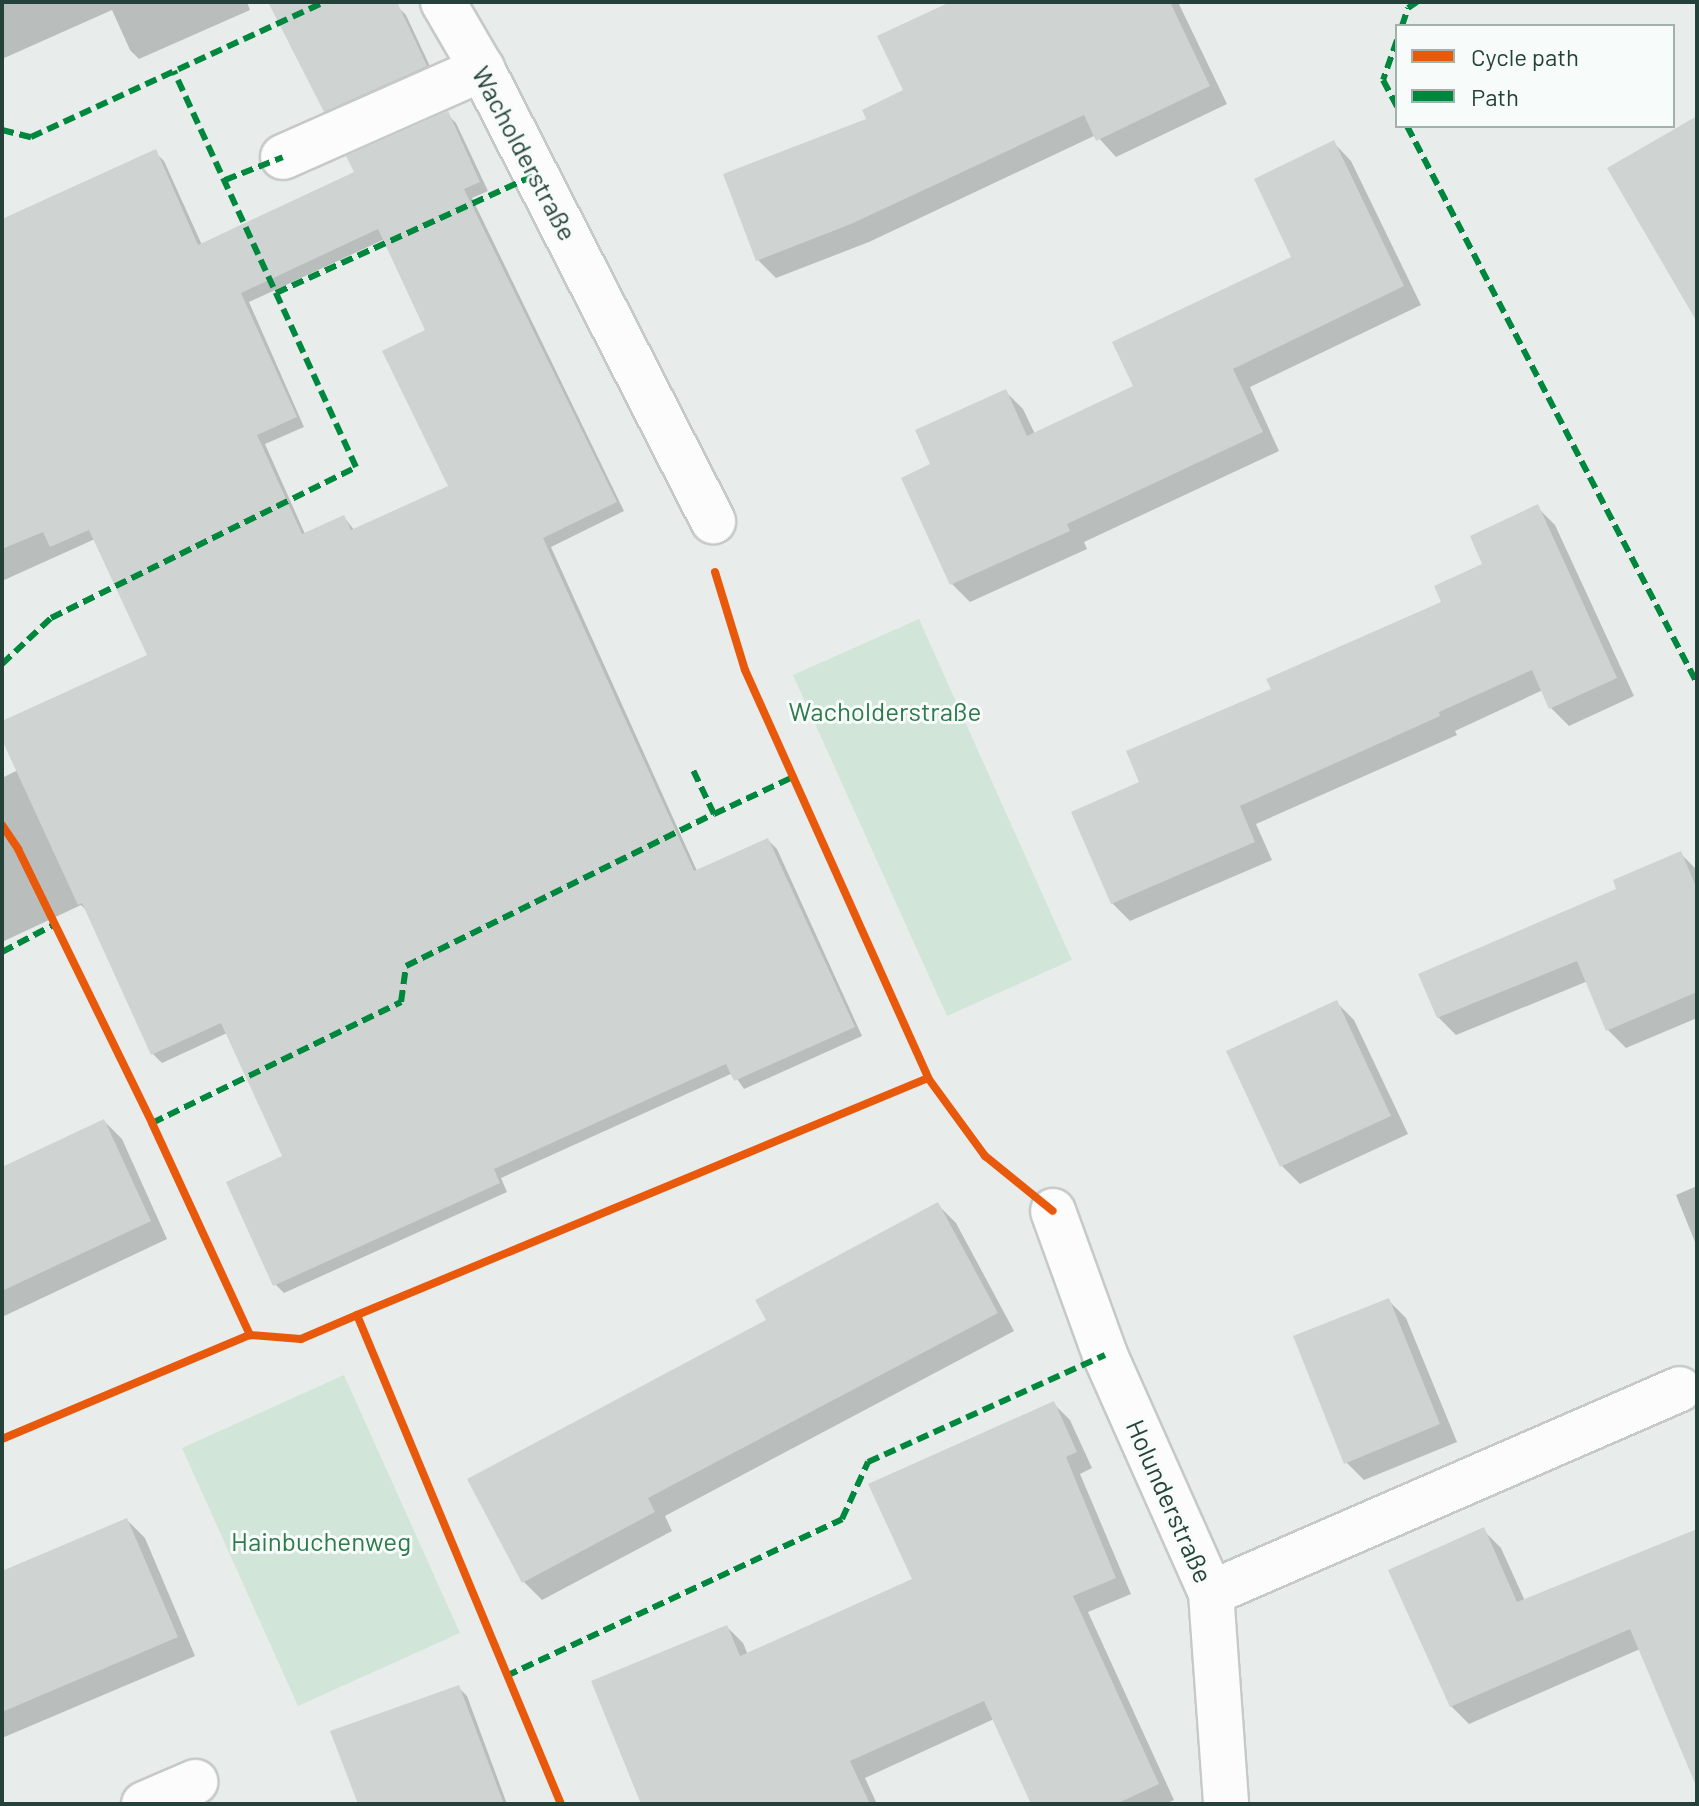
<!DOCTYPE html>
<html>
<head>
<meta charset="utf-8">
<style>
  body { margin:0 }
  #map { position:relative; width:1699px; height:1806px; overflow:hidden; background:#e8edeb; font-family:Barlow,sans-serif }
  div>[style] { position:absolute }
  .green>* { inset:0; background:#d1e6d8 }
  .shadow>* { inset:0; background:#0003 }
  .building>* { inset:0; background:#cfd4d2 }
  .roads { filter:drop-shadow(2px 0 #c5cac8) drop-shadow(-2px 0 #c5cac8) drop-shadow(0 2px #c5cac8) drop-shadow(0 -2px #c5cac8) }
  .minor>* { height:44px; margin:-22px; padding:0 22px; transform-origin:22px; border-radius:22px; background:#fcfcfc }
  .quiet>* { height:6px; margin-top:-3px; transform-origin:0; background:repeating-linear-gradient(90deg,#00873e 0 12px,transparent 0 18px) }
  .cycleway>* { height:8px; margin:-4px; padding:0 4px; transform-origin:4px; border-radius:4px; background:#e8590c }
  span { translate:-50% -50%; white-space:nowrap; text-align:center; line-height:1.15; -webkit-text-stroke:6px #f7fbf9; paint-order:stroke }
  .street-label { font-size:26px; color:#24423a }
  .park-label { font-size:26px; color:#2d7a4b }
  .frame { position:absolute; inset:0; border:4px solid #24423a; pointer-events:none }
  .legend { position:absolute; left:1395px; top:24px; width:280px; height:104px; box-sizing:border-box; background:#f7fbf9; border:2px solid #a3b1ad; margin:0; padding:10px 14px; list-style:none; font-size:24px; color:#24423a }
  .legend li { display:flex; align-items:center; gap:16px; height:40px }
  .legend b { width:40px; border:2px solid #a3b1ad }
</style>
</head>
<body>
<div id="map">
  <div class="green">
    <div style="clip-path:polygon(919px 619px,1072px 960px,947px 1016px,793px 675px)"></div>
    <div style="clip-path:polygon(344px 1375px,460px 1633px,298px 1706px,182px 1448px)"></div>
  </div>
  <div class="shadow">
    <div style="clip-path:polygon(2px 2px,247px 2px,250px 10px,139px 59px,130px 50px,112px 10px,2px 59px)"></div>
    <div style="clip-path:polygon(955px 2px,1178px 2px,1227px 104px,1116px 157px,1096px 135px,869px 242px,776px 278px,758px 260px,869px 120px,906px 91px)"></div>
    <div style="clip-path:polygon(398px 7px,406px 15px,434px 75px,334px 119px,325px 111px)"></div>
    <div style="clip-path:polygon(evenodd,447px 114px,456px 123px,488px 191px,472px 198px,624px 511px,551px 547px,697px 871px,768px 840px,777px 849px,862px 1036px,744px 1089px,733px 1073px,501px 1178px,507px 1192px,284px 1293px,275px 1284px,285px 1157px,227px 1033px,162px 1063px,153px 1054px,90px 914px,81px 905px,2px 942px,2px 778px,18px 770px,2px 736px,2px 723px,150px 656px,95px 539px,2px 581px,2px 221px,155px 152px,164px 161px,202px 245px,357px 173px,447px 114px,385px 239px,428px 330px,451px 487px,355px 531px,344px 517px,305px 534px,265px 444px,304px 427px,249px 302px,385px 239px)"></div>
    <div style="clip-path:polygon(1334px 143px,1351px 161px,1421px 305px,1250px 387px,1279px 451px,1084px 542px,1087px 549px,970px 602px,952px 584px,933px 465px,1005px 391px,1023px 409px,1035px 434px,1136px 387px,1294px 258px)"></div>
    <div style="clip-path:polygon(1537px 507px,1555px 525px,1634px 696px,1569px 726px,1551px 708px,1543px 690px,1455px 731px,1457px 735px,1256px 824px,1272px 860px,1130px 921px,1112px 903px,1142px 783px,1273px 690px,1444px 603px,1485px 565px)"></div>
    <div style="clip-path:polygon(1681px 854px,1697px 870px,1697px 1018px,1626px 1048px,1608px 1030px,1588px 981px,1456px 1035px,1438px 1017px,1619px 890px)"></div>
    <div style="clip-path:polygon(1336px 1002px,1354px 1020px,1408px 1134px,1300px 1184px,1282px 1166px,1229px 1052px)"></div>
    <div style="clip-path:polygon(104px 1121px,122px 1139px,167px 1239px,2px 1317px,2px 1169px)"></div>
    <div style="clip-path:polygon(1697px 1186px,1697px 1247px,1676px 1195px)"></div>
    <div style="clip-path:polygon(938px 1205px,956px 1223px,1014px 1331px,665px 1516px,672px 1531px,542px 1600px,524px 1582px,769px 1321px)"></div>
    <div style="clip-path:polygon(1388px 1300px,1406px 1318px,1457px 1442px,1364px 1480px,1346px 1462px)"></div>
    <div style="clip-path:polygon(1054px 1404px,1070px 1420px,1092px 1468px,1080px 1474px,1131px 1594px,1088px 1612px,1174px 1800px,1165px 1804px,1033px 1804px,994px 1719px,865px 1778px,877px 1804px,643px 1804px,727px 1627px,743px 1643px,748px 1655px,914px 1580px)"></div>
    <div style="clip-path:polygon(127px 1520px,145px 1538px,195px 1656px,2px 1738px,2px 1573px)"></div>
    <div style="clip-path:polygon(1483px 1530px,1501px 1548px,1525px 1601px,1697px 1532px,1697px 1720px,1640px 1649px,1469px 1724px,1451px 1706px)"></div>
    <div style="clip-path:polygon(459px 1688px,467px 1696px,507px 1804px,358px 1804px)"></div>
  </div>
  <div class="building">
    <div style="clip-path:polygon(268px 2px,397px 2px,427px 66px,324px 112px)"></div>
    <div style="clip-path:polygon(950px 2px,1170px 2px,1210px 86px,1096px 141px,1084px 115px,851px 224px,756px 261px,723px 174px,866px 119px,862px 110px,903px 90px,877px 36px)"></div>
    <div style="clip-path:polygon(evenodd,448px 111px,480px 182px,464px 189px,617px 502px,543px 538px,694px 871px,768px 838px,855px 1027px,734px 1081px,726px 1064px,494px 1169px,500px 1183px,273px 1286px,226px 1182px,282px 1156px,221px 1023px,151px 1055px,82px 903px,78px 905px,2px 740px,2px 721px,147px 655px,89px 530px,50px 547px,43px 532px,2px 549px,2px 219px,156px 149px,198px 245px,354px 172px,346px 156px,448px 111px,378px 229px,425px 330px,382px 351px,448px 486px,351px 530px,344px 515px,302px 534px,257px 435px,297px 417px,241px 293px,378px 229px)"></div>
    <div style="clip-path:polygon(1697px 116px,1697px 322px,1607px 168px)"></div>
    <div style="clip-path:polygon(1334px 140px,1404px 286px,1233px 369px,1263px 432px,1067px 524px,1070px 531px,950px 585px,901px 478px,930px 464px,915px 430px,1006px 389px,1027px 436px,1133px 386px,1112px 342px,1291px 257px,1254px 179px)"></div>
    <div style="clip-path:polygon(1538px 504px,1617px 678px,1549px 709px,1532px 670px,1439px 712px,1440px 716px,1240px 806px,1255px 842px,1111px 904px,1071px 812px,1139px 782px,1126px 751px,1271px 689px,1266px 679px,1441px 602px,1434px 586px,1482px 564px,1470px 536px)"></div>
    <div style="clip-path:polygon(1681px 851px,1697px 889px,1697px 992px,1606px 1031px,1577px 961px,1437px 1018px,1418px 974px,1616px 889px,1613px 880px)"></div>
    <div style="clip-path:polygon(1337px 1000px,1391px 1116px,1280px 1167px,1226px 1051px)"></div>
    <div style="clip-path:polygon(104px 1119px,151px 1221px,2px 1291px,2px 1167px)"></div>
    <div style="clip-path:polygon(938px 1202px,998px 1313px,648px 1498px,655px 1512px,522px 1583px,467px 1479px,766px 1320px,755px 1300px)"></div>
    <div style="clip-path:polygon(1389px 1298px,1440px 1424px,1344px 1464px,1293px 1336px)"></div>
    <div style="clip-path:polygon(1054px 1401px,1077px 1452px,1066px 1457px,1116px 1578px,1073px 1596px,1159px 1784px,1116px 1804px,1031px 1804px,984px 1701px,850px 1761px,870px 1804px,641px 1804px,591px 1681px,727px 1625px,740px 1656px,912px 1579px,868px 1484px)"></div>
    <div style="clip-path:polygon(127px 1518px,178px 1637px,2px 1712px,2px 1571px)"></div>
    <div style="clip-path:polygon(1484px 1527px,1517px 1602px,1697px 1529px,1697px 1788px,1630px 1629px,1450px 1707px,1388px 1570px)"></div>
    <div style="clip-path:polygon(459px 1685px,504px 1804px,358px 1804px,330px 1731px)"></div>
  </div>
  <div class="roads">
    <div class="minor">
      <div style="left:443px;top:2px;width:78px;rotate:59.8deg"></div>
      <div style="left:482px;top:69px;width:508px;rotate:62.93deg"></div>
      <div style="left:283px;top:157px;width:218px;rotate:-23.9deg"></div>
      <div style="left:1053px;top:1211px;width:153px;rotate:70.1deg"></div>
      <div style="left:1105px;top:1355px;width:261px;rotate:66deg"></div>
      <div style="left:1211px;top:1593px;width:212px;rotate:85.9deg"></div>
      <div style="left:1211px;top:1593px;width:511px;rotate:-23.51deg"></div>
      <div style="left:144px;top:1804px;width:56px;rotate:-23.3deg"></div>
    </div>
  </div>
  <div class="quiet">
    <div style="left:1402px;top:26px;width:19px;rotate:-72deg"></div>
    <div style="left:1408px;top:8px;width:11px;rotate:-34deg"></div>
    <div style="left:1397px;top:40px;width:42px;rotate:109.3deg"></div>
    <div style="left:1383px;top:80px;width:30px;rotate:62deg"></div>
    <div style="left:1407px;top:126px;width:628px;rotate:62.5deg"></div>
    <div style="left:2px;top:130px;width:30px;rotate:14deg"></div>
    <div style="left:31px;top:137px;width:323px;rotate:-24.7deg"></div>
    <div style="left:225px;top:180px;width:62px;rotate:-21.6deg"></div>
    <div style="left:276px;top:293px;width:287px;rotate:-24.5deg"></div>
    <div style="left:2px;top:664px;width:67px;rotate:-43.2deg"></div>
    <div style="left:51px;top:618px;width:340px;rotate:-26.3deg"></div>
    <div style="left:356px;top:467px;width:436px;rotate:-114.7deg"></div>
    <div style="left:714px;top:814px;width:87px;rotate:-25.1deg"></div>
    <div style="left:2px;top:952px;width:60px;rotate:-27.8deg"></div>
    <div style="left:152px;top:1123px;width:277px;rotate:-25.9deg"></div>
    <div style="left:401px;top:1002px;width:36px;rotate:-82deg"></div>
    <div style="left:406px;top:966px;width:343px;rotate:-26.3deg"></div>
    <div style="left:714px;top:814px;width:49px;rotate:-115.5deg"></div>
    <div style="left:506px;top:1676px;width:371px;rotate:-25deg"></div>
    <div style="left:842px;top:1519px;width:63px;rotate:-65.5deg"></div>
    <div style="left:868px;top:1462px;width:260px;rotate:-24.3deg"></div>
  </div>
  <div class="cycleway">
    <div style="left:715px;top:572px;width:102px;rotate:73deg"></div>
    <div style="left:745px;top:670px;width:447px;rotate:65.8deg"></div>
    <div style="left:928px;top:1078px;width:97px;rotate:53.8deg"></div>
    <div style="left:985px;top:1156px;width:87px;rotate:39deg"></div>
    <div style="left:2px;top:825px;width:29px;rotate:56deg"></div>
    <div style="left:18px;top:849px;width:305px;rotate:63.9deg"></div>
    <div style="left:152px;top:1123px;width:234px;rotate:65.2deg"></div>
    <div style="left:250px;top:1335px;width:51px;rotate:4.5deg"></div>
    <div style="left:301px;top:1339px;width:61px;rotate:-23.2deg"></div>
    <div style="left:357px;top:1315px;width:530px;rotate:67.36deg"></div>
    <div style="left:357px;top:1315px;width:618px;rotate:-22.54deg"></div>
    <div style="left:2px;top:1439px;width:269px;rotate:-22.8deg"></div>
  </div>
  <div class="street-label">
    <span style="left:525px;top:153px;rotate:62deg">Wacholderstraße</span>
    <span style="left:1170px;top:1501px;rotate:66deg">Holunderstraße</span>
  </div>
  <div class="park-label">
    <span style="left:885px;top:711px">Wacholderstraße</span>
    <span style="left:321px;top:1541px">Hainbuchenweg</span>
  </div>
  <div class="frame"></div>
  <ul class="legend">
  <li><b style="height:10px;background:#e8590c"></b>Cycle path</li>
  <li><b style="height:10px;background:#00873e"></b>Path</li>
  </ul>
</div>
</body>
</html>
